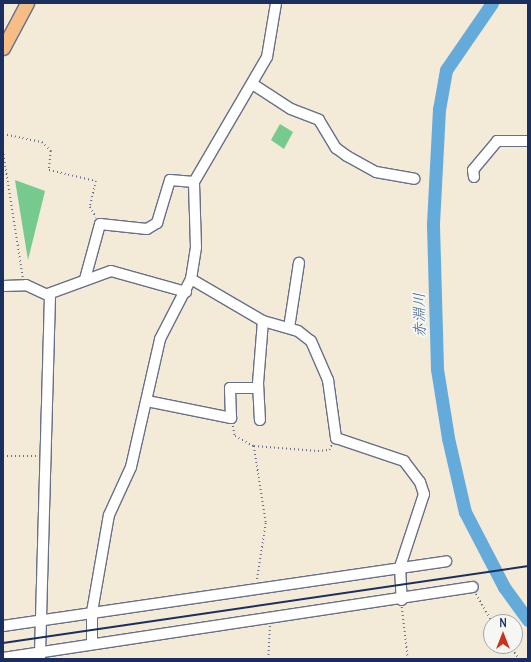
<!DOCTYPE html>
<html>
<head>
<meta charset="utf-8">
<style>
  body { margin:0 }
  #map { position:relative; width:531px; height:662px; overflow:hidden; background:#f3ead8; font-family:Delius,"Klee One",sans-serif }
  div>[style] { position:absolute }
  .green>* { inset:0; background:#76ca8d }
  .river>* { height:13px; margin:-6.5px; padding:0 6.5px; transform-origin:6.5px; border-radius:6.5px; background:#64aada }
  .path>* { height:1.5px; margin-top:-0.75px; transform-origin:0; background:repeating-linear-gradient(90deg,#677089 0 1px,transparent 0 4px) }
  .roads { filter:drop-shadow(1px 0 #677089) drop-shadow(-1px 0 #677089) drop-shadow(0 1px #677089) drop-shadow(0 -1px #677089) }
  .minor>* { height:10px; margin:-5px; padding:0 5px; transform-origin:5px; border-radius:5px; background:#fff }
  .major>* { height:13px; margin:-6.5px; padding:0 6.5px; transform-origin:6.5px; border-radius:6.5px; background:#f6be86 }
  .rail>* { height:2px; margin:-1px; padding:0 1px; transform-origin:1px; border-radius:1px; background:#1b2f5e }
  span { translate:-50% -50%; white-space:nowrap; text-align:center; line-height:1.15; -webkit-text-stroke:4px #f6f6f2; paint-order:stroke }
  .water-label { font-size:15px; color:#355a89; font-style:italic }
  .frame { position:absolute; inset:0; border:4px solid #1b2f5e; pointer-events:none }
  .north { position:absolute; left:483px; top:614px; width:40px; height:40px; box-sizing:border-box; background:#f6f6f2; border:1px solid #9ea6b7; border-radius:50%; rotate:0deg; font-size:11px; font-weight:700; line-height:16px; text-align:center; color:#1b2f5e }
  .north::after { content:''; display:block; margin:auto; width:14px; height:18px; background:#c8321e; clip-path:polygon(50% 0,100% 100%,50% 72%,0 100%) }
</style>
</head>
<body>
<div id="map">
  <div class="green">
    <div style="clip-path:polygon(280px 124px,293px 132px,284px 149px,271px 140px)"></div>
    <div style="clip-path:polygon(15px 180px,45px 191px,28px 260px)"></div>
  </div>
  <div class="river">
    <div style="left:492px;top:3px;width:81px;rotate:124.5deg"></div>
    <div style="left:446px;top:70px;width:40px;rotate:100deg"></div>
    <div style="left:439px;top:109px;width:116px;rotate:93deg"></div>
    <div style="left:433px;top:225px;width:144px;rotate:88.4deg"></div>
    <div style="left:437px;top:369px;width:70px;rotate:80.9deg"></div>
    <div style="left:448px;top:438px;width:76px;rotate:77.1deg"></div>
    <div style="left:465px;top:512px;width:85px;rotate:62.5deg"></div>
    <div style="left:504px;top:587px;width:41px;rotate:54deg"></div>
  </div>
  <div class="path">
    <div style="left:3px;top:134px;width:40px;rotate:12deg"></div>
    <div style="left:42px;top:142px;width:13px;rotate:45deg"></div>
    <div style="left:51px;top:151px;width:19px;rotate:96deg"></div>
    <div style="left:49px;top:170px;width:48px;rotate:13.2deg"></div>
    <div style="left:96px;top:181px;width:27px;rotate:103deg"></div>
    <div style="left:90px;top:207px;width:12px;rotate:59deg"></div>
    <div style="left:3px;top:150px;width:130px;rotate:81.1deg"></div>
    <div style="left:233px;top:426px;width:10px;rotate:79deg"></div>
    <div style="left:235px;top:436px;width:21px;rotate:28deg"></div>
    <div style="left:254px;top:446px;width:64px;rotate:4.5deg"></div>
    <div style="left:318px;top:451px;width:11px;rotate:-5deg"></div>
    <div style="left:329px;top:450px;width:7px;rotate:-63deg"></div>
    <div style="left:254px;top:446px;width:78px;rotate:81.1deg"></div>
    <div style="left:266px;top:523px;width:59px;rotate:98.8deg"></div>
    <div style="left:3px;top:456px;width:34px"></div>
    <div style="left:476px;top:594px;width:32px;rotate:60deg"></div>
    <div style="left:402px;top:607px;width:52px;rotate:83.4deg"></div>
    <div style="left:510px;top:646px;width:16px;rotate:55deg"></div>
    <div style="left:268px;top:659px;width:33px;rotate:-87deg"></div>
  </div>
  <div class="roads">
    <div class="minor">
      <div style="left:254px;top:85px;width:44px;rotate:33deg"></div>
      <div style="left:291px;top:109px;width:30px;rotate:21deg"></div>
      <div style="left:319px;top:120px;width:33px;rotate:59deg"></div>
      <div style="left:336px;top:148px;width:14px;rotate:36deg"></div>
      <div style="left:347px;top:156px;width:33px;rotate:29deg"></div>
      <div style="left:376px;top:172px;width:39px;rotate:10deg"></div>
      <div style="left:474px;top:177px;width:7px;rotate:-98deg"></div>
      <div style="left:473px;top:170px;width:38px;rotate:-50deg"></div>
      <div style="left:497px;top:141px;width:31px"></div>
      <div style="left:85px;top:279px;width:57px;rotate:-74.7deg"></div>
      <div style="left:100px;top:224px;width:47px;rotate:6.1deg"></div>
      <div style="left:147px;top:229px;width:12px;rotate:-31deg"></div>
      <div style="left:157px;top:223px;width:45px;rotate:-73.2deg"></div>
      <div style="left:170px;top:180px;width:24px;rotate:5deg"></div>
      <div style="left:191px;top:279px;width:83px;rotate:30.3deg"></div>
      <div style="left:263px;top:321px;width:62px;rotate:94.6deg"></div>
      <div style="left:258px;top:383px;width:37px;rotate:87deg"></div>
      <div style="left:3px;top:286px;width:23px;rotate:-2deg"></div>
      <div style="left:26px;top:285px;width:26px;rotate:25deg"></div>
      <div style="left:50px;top:296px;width:363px;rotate:91.6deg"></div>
      <div style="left:48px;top:294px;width:67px;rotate:-20.1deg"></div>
      <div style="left:111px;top:271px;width:78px;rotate:15.6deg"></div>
      <div style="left:263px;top:321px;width:36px;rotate:16deg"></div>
      <div style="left:298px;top:331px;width:16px;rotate:38deg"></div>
      <div style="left:311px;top:341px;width:43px;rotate:66.4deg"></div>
      <div style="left:328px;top:380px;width:59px;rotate:82.1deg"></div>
      <div style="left:336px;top:438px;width:72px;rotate:18.7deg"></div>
      <div style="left:404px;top:461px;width:26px;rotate:53deg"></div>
      <div style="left:420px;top:482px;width:13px;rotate:72deg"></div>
      <div style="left:424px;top:494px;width:77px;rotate:108.2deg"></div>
      <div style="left:400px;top:567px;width:33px;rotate:87deg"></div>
      <div style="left:289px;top:328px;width:66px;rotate:-81.3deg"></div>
      <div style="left:147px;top:401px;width:86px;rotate:11.4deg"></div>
      <div style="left:231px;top:418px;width:30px;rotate:-92deg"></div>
      <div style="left:230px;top:388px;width:28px"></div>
      <div style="left:3px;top:626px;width:448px;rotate:-8.3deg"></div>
      <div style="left:92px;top:643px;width:31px;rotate:-90deg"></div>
      <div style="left:92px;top:612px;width:98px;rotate:-80.1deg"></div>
      <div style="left:109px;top:515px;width:53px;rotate:-65.4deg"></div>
      <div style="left:131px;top:467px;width:131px;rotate:-77.2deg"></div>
      <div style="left:160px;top:339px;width:68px;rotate:-62.7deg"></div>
      <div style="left:191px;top:279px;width:32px;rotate:-81deg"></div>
      <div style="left:196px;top:247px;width:65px;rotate:-91.8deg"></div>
      <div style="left:194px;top:182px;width:145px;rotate:-59.7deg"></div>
      <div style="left:267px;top:57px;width:55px;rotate:-80.5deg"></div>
      <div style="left:3px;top:658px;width:475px;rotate:-8.6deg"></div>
    </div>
    <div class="major">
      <div style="left:3px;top:48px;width:51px;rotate:-61.9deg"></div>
    </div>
  </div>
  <div class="rail">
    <div style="left:3px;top:643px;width:531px;rotate:-8.34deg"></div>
  </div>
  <div class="water-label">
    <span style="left:419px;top:315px;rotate:-91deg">赤淵川</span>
  </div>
  <div class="frame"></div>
  <div class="north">N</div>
</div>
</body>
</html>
